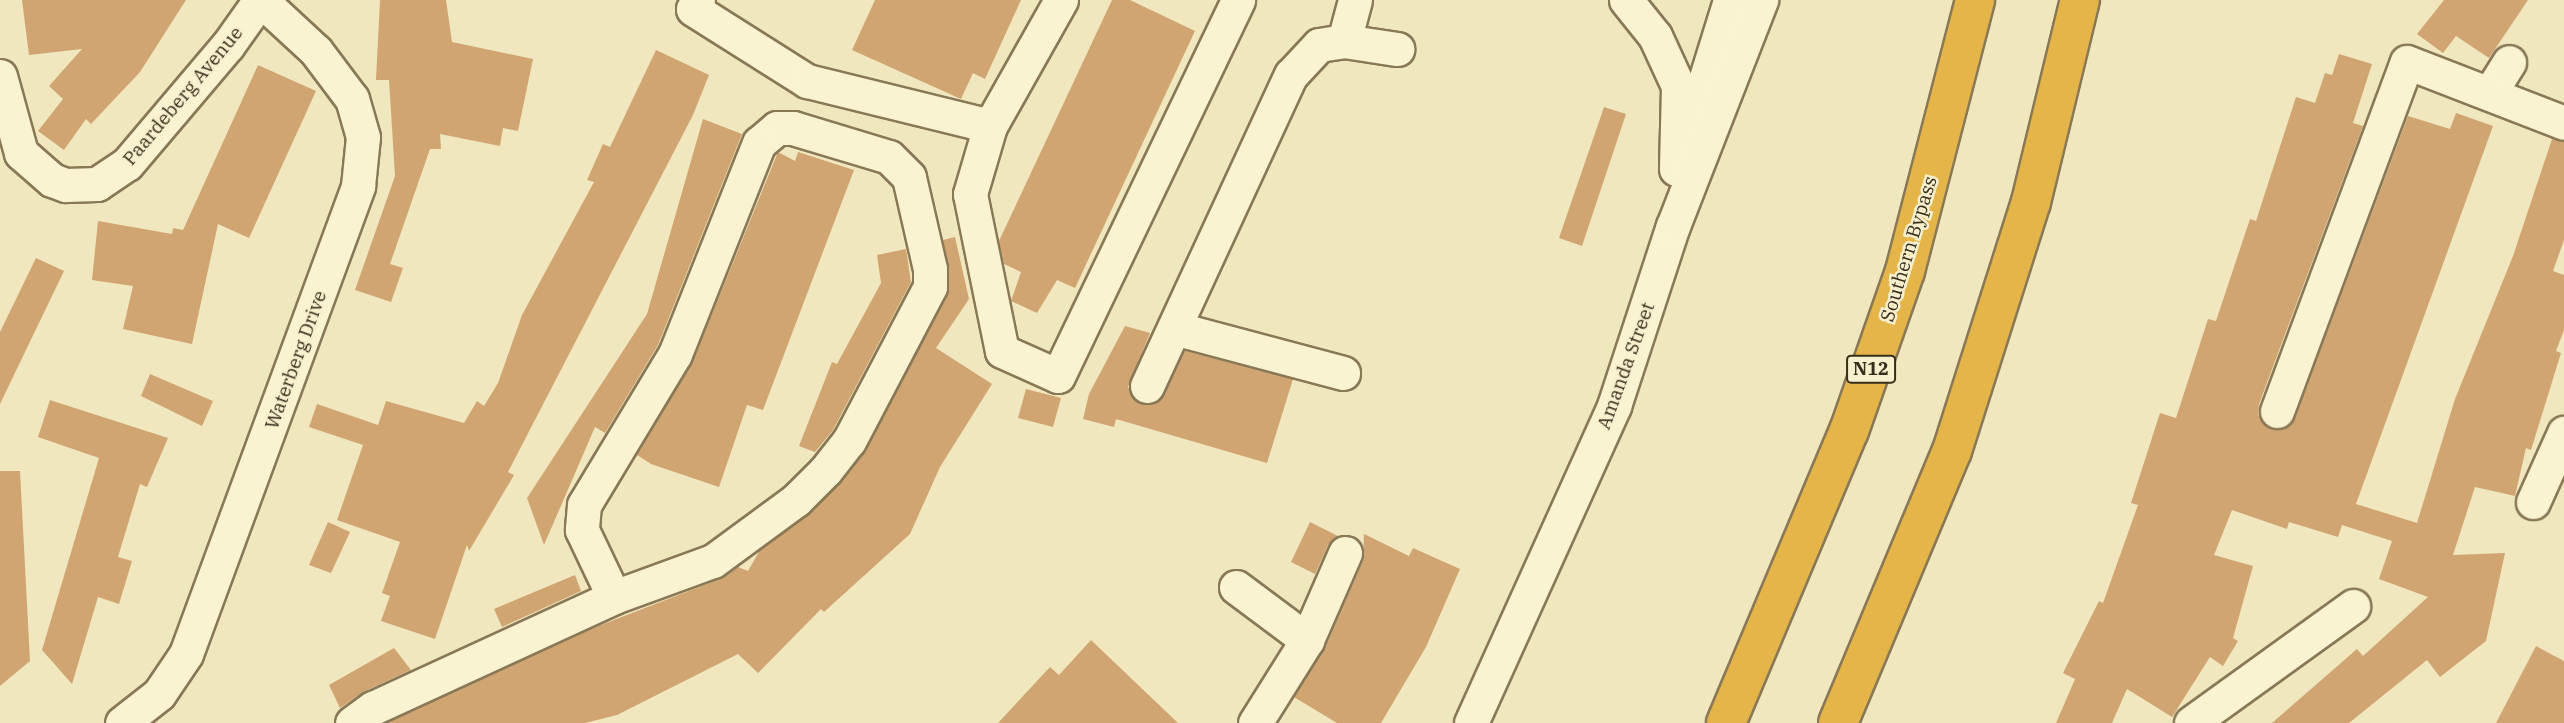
<!DOCTYPE html>
<html>
<head>
<meta charset="utf-8">
<style>
  body { margin:0 }
  #map { position:relative; width:2564px; height:723px; overflow:hidden; background:#f0e7be; font-family:"IBM Plex Serif",serif }
  div>[style] { position:absolute }
  .building>* { inset:0; background:#d0a572 }
  .roads { filter:drop-shadow(2px 0 #897856) drop-shadow(-2px 0 #897856) drop-shadow(0 2px #897856) drop-shadow(0 -2px #897856) }
  .minor>* { height:33px; margin:-16.5px; padding:0 16.5px; transform-origin:16.5px; border-radius:16.5px; background:#faf3d1 }
  .highway>* { height:38px; margin:-19px; padding:0 19px; transform-origin:19px; border-radius:19px; background:#e5b549 }
  span { translate:-50% -50%; white-space:nowrap; text-align:center; line-height:1.15; -webkit-text-stroke:5px #f7f0ce; paint-order:stroke }
  .shield-label span { padding:2px 5px; background:#f7f0ce; border:2px solid; border-radius:5px; -webkit-text-stroke-width:0 }
  .shield-label { font-size:18px; color:#372d1b; font-weight:700 }
  .street-label { font-size:19px; color:#372d1b }
</style>
</head>
<body>
<div id="map">
  <div class="building">
    <div style="clip-path:polygon(22px 0,186px 0,140px 72px,91px 124px,86px 119px,64px 150px,38px 131px,63px 99px,49px 86px,82px 49px,29px 55px)"></div>
    <div style="clip-path:polygon(380px 0,446px 0,452px 42px,533px 59px,518px 131px,503px 128px,500px 146px,440px 134px,441px 149px,430px 149px,390px 264px,403px 268px,391px 302px,355px 290px,395px 176px,389px 80px,376px 80px)"></div>
    <div style="clip-path:polygon(875px 0,1021px 0,985px 79px,973px 73px,961px 99px,852px 50px)"></div>
    <div style="clip-path:polygon(1112px 0,1130px 0,1195px 31px,1075px 288px,1057px 280px,1037px 313px,1011px 301px,1021px 272px,1004px 264px,999px 241px)"></div>
    <div style="clip-path:polygon(2444px 0,2528px 0,2489px 58px,2456px 36px,2443px 53px,2417px 34px)"></div>
    <div style="clip-path:polygon(656px 50px,709px 75px,693px 115px,508px 472px,514px 475px,469px 551px,467px 545px,435px 639px,381px 621px,390px 596px,382px 593px,400px 542px,337px 520px,363px 445px,309px 427px,317px 404px,378px 425px,386px 401px,464px 423px,477px 401px,484px 406px,498px 383px,522px 315px,594px 182px,587px 180px,603px 144px,610px 147px)"></div>
    <div style="clip-path:polygon(2339px 54px,2372px 64px,2353px 123px,2363px 126px,2259px 404px,2258px 415px,2270px 429px,2281px 430px,2295px 418px,2408px 116px,2450px 129px,2456px 113px,2493px 126px,2356px 504px,2417px 523px,2455px 399px,2513px 256px,2552px 139px,2564px 142px,2564px 240px,2553px 271px,2564px 275px,2564px 330px,2556px 351px,2561px 353px,2531px 450px,2526px 448px,2515px 496px,2475px 487px,2453px 555px,2505px 553px,2486px 641px,2440px 677px,2427px 660px,2349px 723px,2272px 723px,2357px 649px,2363px 656px,2428px 597px,2379px 579px,2392px 541px,2342px 525px,2338px 537px,2289px 522px,2287px 529px,2232px 510px,2214px 555px,2253px 566px,2233px 638px,2238px 641px,2223px 666px,2210px 657px,2172px 717px,2127px 689px,2112px 723px,2056px 723px,2075px 679px,2063px 673px,2099px 601px,2103px 603px,2138px 505px,2131px 503px,2160px 413px,2176px 418px,2208px 319px,2216px 321px,2250px 219px,2256px 221px,2296px 97px,2315px 103px,2325px 73px,2332px 75px)"></div>
    <div style="clip-path:polygon(258px 65px,316px 91px,249px 238px,218px 224px,192px 344px,123px 329px,133px 286px,92px 280px,98px 221px,172px 234px,173px 228px,183px 230px)"></div>
    <div style="clip-path:polygon(1604px 107px,1626px 114px,1582px 246px,1559px 238px)"></div>
    <div style="clip-path:polygon(703px 119px,742px 134px,658px 345px,605px 433px,595px 427px,544px 545px,527px 498px,647px 314px)"></div>
    <div style="clip-path:polygon(778px 152px,795px 161px,798px 152px,854px 170px,763px 410px,747px 405px,719px 487px,651px 464px,637px 455px,693px 361px)"></div>
    <div style="clip-path:polygon(955px 237px,969px 299px,936px 348px,992px 384px,940px 467px,910px 534px,824px 612px,821px 609px,758px 673px,738px 654px,617px 715px,585px 723px,386px 723px,593px 628px,720px 579px,738px 567px,748px 571px,760px 550px,810px 514px,866px 450px,947px 296px,949px 269px,943px 240px)"></div>
    <div style="clip-path:polygon(906px 249px,911px 282px,833px 430px,815px 452px,799px 446px,832px 362px,837px 364px,881px 283px,877px 255px)"></div>
    <div style="clip-path:polygon(36px 258px,64px 271px,0 404px,0 332px)"></div>
    <div style="clip-path:polygon(1125px 326px,1150px 333px,1128px 387px,1140px 404px,1159px 401px,1185px 351px,1293px 379px,1267px 463px,1116px 419px,1114px 427px,1083px 419px,1089px 394px)"></div>
    <div style="clip-path:polygon(150px 374px,213px 401px,202px 426px,141px 396px)"></div>
    <div style="clip-path:polygon(1026px 389px,1061px 398px,1053px 427px,1018px 418px)"></div>
    <div style="clip-path:polygon(50px 400px,168px 438px,147px 487px,140px 484px,118px 557px,132px 561px,119px 604px,98px 597px,72px 684px,42px 650px,99px 458px,38px 437px)"></div>
    <div style="clip-path:polygon(0 471px,20px 471px,30px 661px,0 686px)"></div>
    <div style="clip-path:polygon(328px 522px,350px 532px,331px 573px,309px 565px)"></div>
    <div style="clip-path:polygon(1310px 522px,1338px 536px,1328px 545px,1315px 574px,1291px 562px)"></div>
    <div style="clip-path:polygon(1364px 534px,1409px 556px,1413px 548px,1460px 569px,1426px 647px,1381px 723px,1337px 723px,1294px 697px,1325px 648px,1363px 561px)"></div>
    <div style="clip-path:polygon(575px 575px,581px 591px,502px 627px,494px 609px)"></div>
    <div style="clip-path:polygon(1091px 640px,1178px 723px,998px 723px,1050px 667px,1059px 675px)"></div>
    <div style="clip-path:polygon(2536px 646px,2564px 661px,2564px 723px,2496px 723px)"></div>
    <div style="clip-path:polygon(394px 648px,411px 670px,365px 691px,340px 708px,329px 685px)"></div>
  </div>
  <div class="roads">
    <div class="minor">
      <div style="left:698px;top:0;width:10px;rotate:119deg"></div>
      <div style="left:693px;top:9px;width:135px;rotate:32.3deg"></div>
      <div style="left:807px;top:81px;width:188px;rotate:13.8deg"></div>
      <div style="left:1061px;top:0;width:145px;rotate:119.4deg"></div>
      <div style="left:990px;top:126px;width:71px;rotate:106.4deg"></div>
      <div style="left:970px;top:194px;width:160px;rotate:78.5deg"></div>
      <div style="left:1002px;top:351px;width:61px;rotate:24.1deg"></div>
      <div style="left:1058px;top:376px;width:417px;rotate:-64.4deg"></div>
      <div style="left:1355px;top:0;width:42px;rotate:105deg"></div>
      <div style="left:1344px;top:41px;width:54px;rotate:8.6deg"></div>
      <div style="left:1626px;top:0;width:46px;rotate:51.1deg"></div>
      <div style="left:1655px;top:36px;width:55px;rotate:65.3deg"></div>
      <div style="left:1678px;top:86px;width:83px;rotate:91.4deg"></div>
      <div style="left:0;top:76px;width:80px;rotate:74.7deg"></div>
      <div style="left:21px;top:153px;width:41px;rotate:41.1deg"></div>
      <div style="left:52px;top:180px;width:15px;rotate:20deg"></div>
      <div style="left:66px;top:185px;width:31px;rotate:-2deg"></div>
      <div style="left:97px;top:184px;width:36px;rotate:-34deg"></div>
      <div style="left:127px;top:164px;width:156px;rotate:-49.7deg"></div>
      <div style="left:228px;top:45px;width:55px;rotate:-54.6deg"></div>
      <div style="left:2491px;top:91px;width:34px;rotate:-58deg"></div>
      <div style="left:1692px;top:123px;width:129px;rotate:-72.8deg"></div>
      <div style="left:1174px;top:328px;width:175px;rotate:14.9deg"></div>
      <div style="left:1147px;top:386px;width:343px;rotate:-65.2deg"></div>
      <div style="left:1291px;top:75px;width:41px;rotate:-47deg"></div>
      <div style="left:1319px;top:45px;width:25px;rotate:-9deg"></div>
      <div style="left:2277px;top:411px;width:372px;rotate:-69.6deg"></div>
      <div style="left:2407px;top:62px;width:168px;rotate:21.2deg"></div>
      <div style="left:2533px;top:502px;width:76px;rotate:-65.8deg"></div>
      <div style="left:1236px;top:587px;width:89px;rotate:36.7deg"></div>
      <div style="left:122px;top:723px;width:47px;rotate:-38.1deg"></div>
      <div style="left:159px;top:694px;width:48px;rotate:-56deg"></div>
      <div style="left:186px;top:654px;width:499px;rotate:-69.8deg"></div>
      <div style="left:358px;top:186px;width:49px;rotate:-84.2deg"></div>
      <div style="left:363px;top:137px;width:40px;rotate:-106deg"></div>
      <div style="left:352px;top:99px;width:60px;rotate:-126.9deg"></div>
      <div style="left:316px;top:51px;width:75px;rotate:-137.2deg"></div>
      <div style="left:352px;top:723px;width:26px;rotate:-36deg"></div>
      <div style="left:373px;top:708px;width:265px;rotate:-24.7deg"></div>
      <div style="left:614px;top:597px;width:105px;rotate:-20deg"></div>
      <div style="left:713px;top:561px;width:103px;rotate:-36.3deg"></div>
      <div style="left:796px;top:500px;width:42px;rotate:-45deg"></div>
      <div style="left:826px;top:470px;width:37px;rotate:-52deg"></div>
      <div style="left:849px;top:441px;width:174px;rotate:-62.3deg"></div>
      <div style="left:930px;top:287px;width:18px;rotate:-90deg"></div>
      <div style="left:930px;top:269px;width:94px;rotate:-102.9deg"></div>
      <div style="left:909px;top:177px;width:28px;rotate:-135deg"></div>
      <div style="left:889px;top:157px;width:100px;rotate:-163.2deg"></div>
      <div style="left:793px;top:128px;width:16px;rotate:180deg"></div>
      <div style="left:777px;top:128px;width:23px;rotate:140deg"></div>
      <div style="left:759px;top:143px;width:227px;rotate:111.7deg"></div>
      <div style="left:675px;top:354px;width:176px;rotate:121.1deg"></div>
      <div style="left:584px;top:505px;width:25px;rotate:95deg"></div>
      <div style="left:582px;top:530px;width:74px;rotate:64.5deg"></div>
      <div style="left:1255px;top:723px;width:98px;rotate:-57.9deg"></div>
      <div style="left:1307px;top:640px;width:95px;rotate:-66.4deg"></div>
      <div style="left:1471px;top:723px;width:348px;rotate:-65.7deg"></div>
      <div style="left:1614px;top:406px;width:189px;rotate:-71.9deg"></div>
      <div style="left:1673px;top:226px;width:243px;rotate:-68.7deg"></div>
      <div style="left:2191px;top:723px;width:200px;rotate:-35.8deg"></div>
    </div>
    <div class="highway">
      <div style="left:1726px;top:723px;width:317px;rotate:-67.2deg"></div>
      <div style="left:1849px;top:431px;width:170px;rotate:-70.7deg"></div>
      <div style="left:1905px;top:271px;width:280px;rotate:-75.5deg"></div>
      <div style="left:1838px;top:723px;width:295px;rotate:-67.3deg"></div>
      <div style="left:1952px;top:451px;width:261px;rotate:-72.4deg"></div>
      <div style="left:2031px;top:202px;width:208px;rotate:-76.4deg"></div>
    </div>
  </div>
  <div class="shield-label">
    <span style="left:1871px;top:369px">N12</span>
  </div>
  <div class="street-label">
    <span style="left:183px;top:96px;rotate:-50deg">Paardeberg Avenue</span>
    <span style="left:1909px;top:249px;rotate:-73deg">Southern Bypass</span>
    <span style="left:296px;top:360px;rotate:-70deg">Waterberg Drive</span>
    <span style="left:1626px;top:366px;rotate:-70deg">Amanda Street</span>
  </div>
</div>
</body>
</html>
